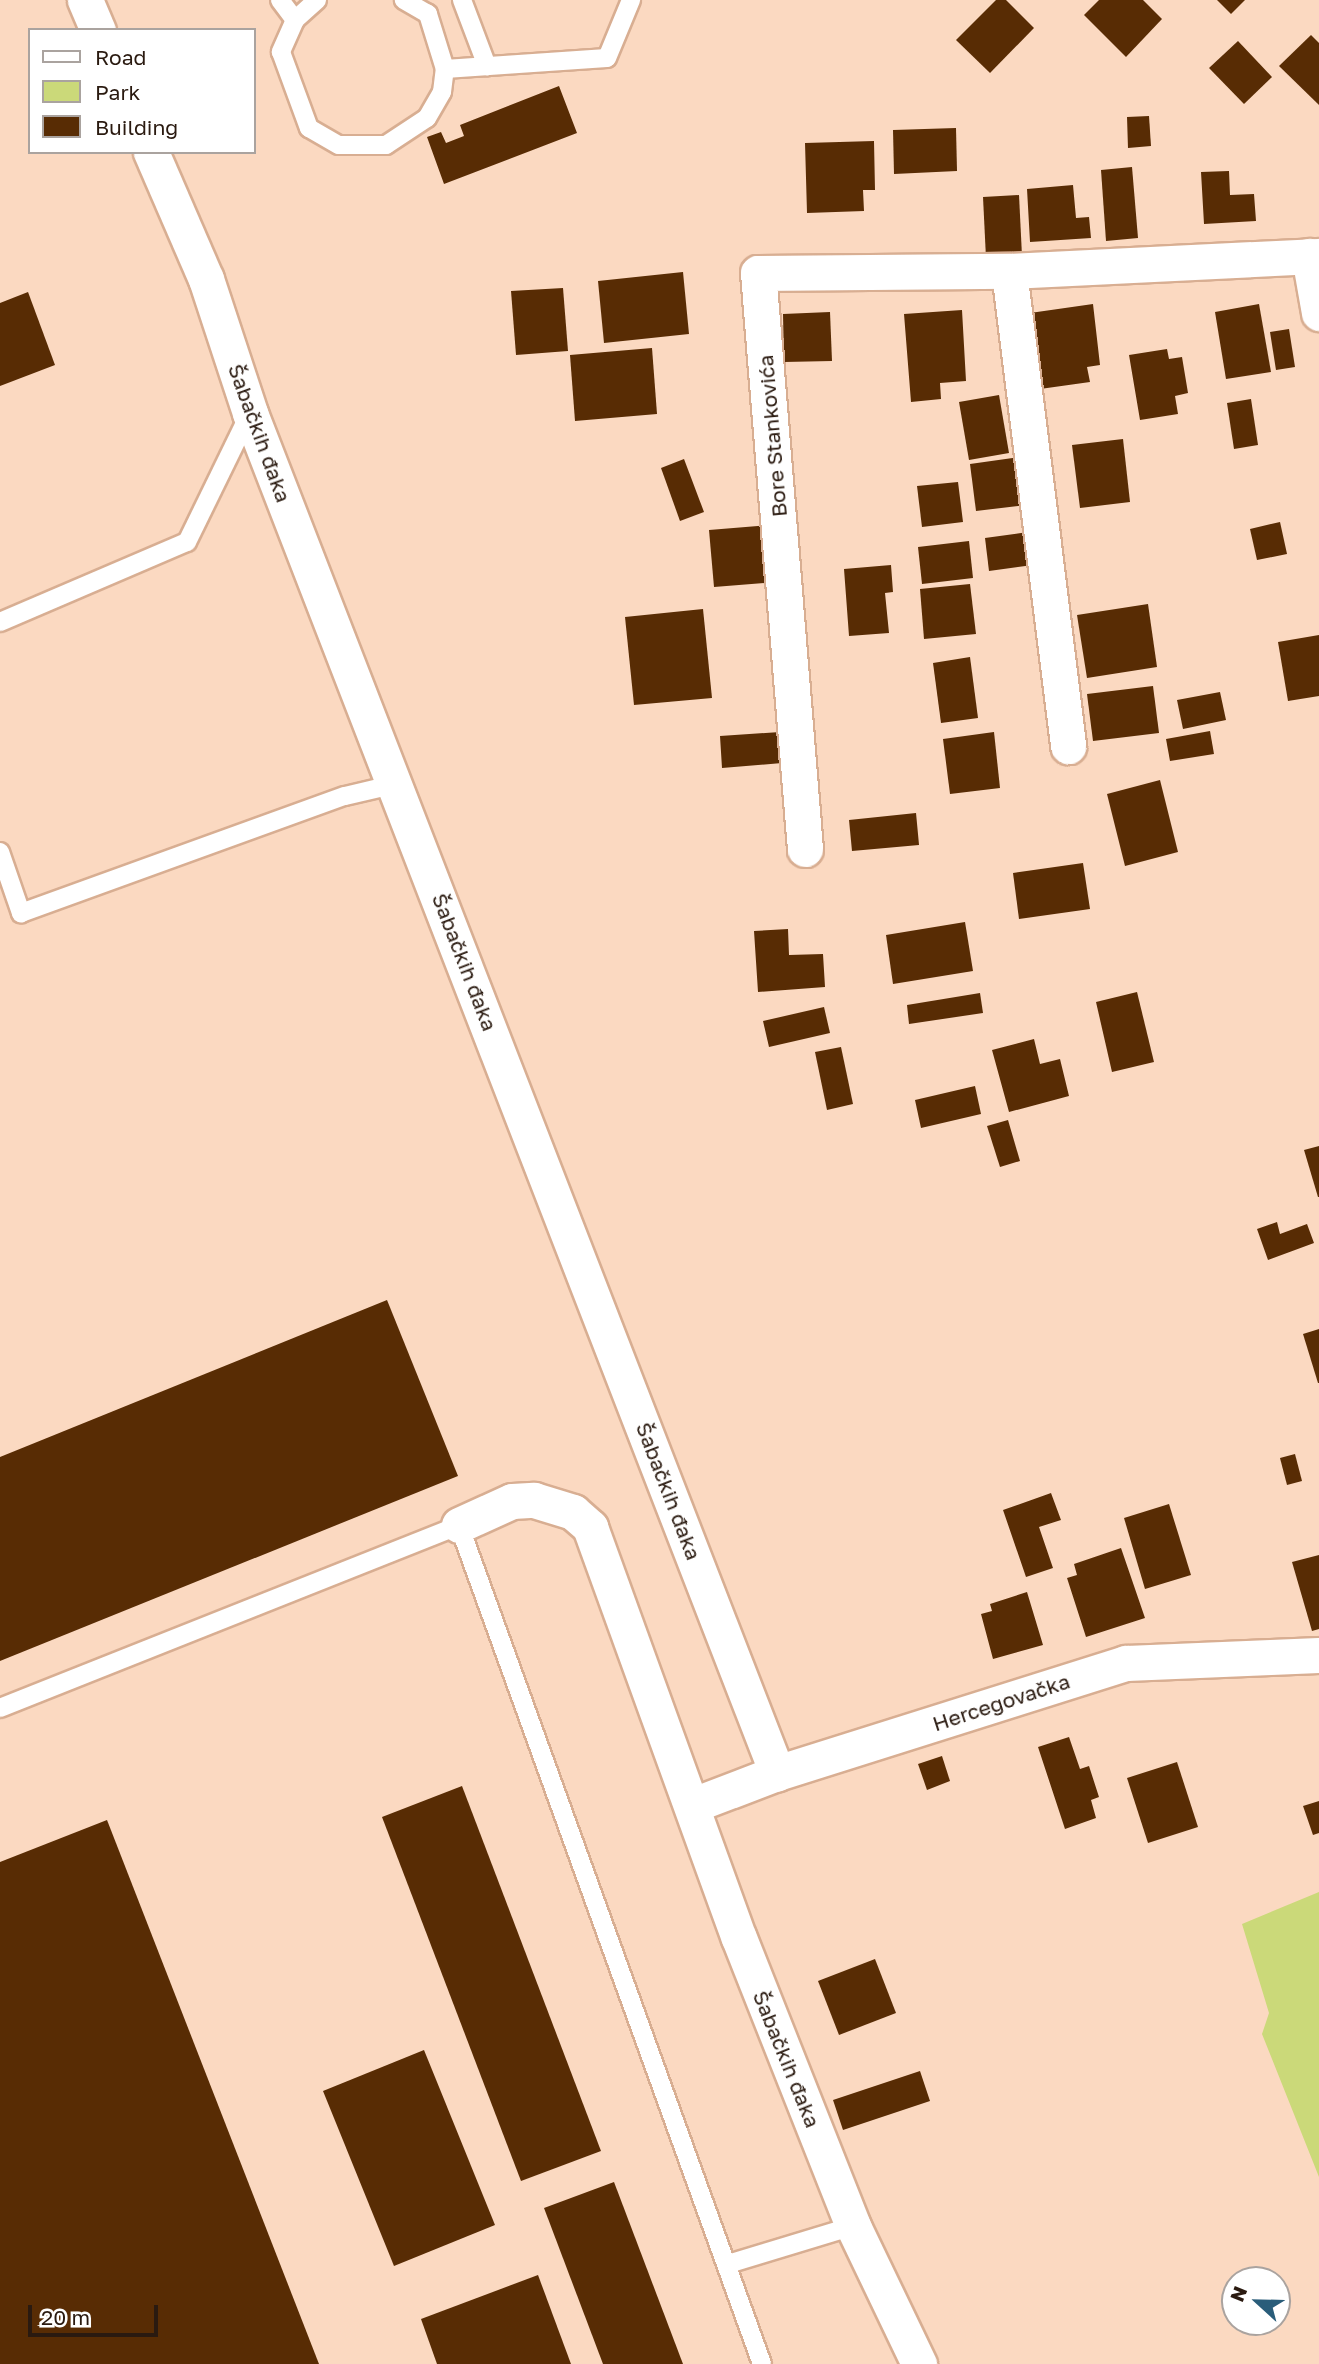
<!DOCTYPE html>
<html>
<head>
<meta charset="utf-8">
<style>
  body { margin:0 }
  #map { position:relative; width:1319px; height:2364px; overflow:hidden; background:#fbd9c1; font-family:"Golos Text",sans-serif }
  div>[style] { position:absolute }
  .green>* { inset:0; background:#cbd979 }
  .building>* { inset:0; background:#582c04 }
  .roads { filter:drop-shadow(2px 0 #d8ae92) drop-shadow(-2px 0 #d8ae92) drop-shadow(0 2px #d8ae92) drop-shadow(0 -2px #d8ae92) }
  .lane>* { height:18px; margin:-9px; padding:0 9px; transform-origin:9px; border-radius:9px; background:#fff }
  .street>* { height:35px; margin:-17.5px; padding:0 17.5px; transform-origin:17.5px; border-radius:17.5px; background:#fff }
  span { translate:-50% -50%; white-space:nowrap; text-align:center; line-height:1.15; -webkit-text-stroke:7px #fff; paint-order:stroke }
  .street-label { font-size:21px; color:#2a1a10 }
  .legend { position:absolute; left:28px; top:28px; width:228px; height:126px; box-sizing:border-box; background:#fff; border:2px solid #aaa39f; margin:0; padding:9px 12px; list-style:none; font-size:21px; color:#2a1a10 }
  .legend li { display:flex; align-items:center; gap:14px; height:35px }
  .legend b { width:35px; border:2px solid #aaa39f }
  .north { position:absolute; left:1221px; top:2266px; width:70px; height:70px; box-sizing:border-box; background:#fff; border:2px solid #aaa39f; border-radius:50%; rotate:292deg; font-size:19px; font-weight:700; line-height:28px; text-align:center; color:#2a1a10 }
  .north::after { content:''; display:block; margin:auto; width:24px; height:32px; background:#2a5d7a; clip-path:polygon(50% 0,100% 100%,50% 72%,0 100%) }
  .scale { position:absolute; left:28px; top:2305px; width:130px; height:32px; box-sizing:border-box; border:4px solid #2a1a10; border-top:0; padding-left:9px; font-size:21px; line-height:24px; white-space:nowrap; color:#2a1a10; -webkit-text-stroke:5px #fff; paint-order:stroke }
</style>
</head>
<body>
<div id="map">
  <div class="green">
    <div style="clip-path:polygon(1319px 1892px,1319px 2177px,1262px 2034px,1269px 2013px,1242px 1924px)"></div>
  </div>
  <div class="building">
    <div style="clip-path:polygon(996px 0,1006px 0,1034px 28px,990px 73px,956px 40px)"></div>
    <div style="clip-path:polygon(1099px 0,1143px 0,1162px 19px,1126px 57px,1084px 15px)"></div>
    <div style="clip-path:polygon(1217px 0,1245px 0,1231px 14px)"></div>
    <div style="clip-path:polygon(1311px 35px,1319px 43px,1319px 105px,1279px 66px)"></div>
    <div style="clip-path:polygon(1238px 41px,1272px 77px,1244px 104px,1209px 68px)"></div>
    <div style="clip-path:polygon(559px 86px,577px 133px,444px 184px,427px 137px,441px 132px,446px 143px,464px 136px,460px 125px)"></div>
    <div style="clip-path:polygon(1149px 116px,1151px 146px,1128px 148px,1127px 117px)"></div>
    <div style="clip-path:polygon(956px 128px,957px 171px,894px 174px,893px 130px)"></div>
    <div style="clip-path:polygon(874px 141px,875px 190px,863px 190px,864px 211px,807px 213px,805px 143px)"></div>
    <div style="clip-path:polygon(1132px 167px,1138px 238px,1106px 241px,1101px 170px)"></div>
    <div style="clip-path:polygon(1229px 171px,1230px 195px,1254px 194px,1256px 221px,1204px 224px,1201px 172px)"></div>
    <div style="clip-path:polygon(1073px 185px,1076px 218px,1089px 217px,1091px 238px,1030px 242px,1027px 189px)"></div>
    <div style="clip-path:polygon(1019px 195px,1022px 256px,986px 258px,983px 197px)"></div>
    <div style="clip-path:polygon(683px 272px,689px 334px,604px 343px,598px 281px)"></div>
    <div style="clip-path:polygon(563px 288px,568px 351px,516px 355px,511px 291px)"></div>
    <div style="clip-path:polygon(28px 292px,55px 365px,0 386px,0 303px)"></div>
    <div style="clip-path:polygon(1093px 304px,1100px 365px,1087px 367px,1090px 382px,1040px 389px,1030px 313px)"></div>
    <div style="clip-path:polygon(1259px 304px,1271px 372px,1226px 379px,1215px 312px)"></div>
    <div style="clip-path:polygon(962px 310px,966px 381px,940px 383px,941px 399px,911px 402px,904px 314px)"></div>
    <div style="clip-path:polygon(830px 312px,832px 361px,784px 362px,783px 314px)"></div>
    <div style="clip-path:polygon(1289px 329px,1295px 367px,1276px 370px,1270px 332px)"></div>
    <div style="clip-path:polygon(652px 348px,657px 414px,575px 421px,570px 355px)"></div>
    <div style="clip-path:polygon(1167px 349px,1169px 359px,1182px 357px,1188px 393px,1175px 396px,1178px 414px,1140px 420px,1129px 355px)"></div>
    <div style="clip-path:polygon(999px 395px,1009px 453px,969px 460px,959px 402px)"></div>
    <div style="clip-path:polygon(1251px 399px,1258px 445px,1234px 449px,1227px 403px)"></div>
    <div style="clip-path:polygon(1123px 439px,1130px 502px,1080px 508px,1072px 445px)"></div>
    <div style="clip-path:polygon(1020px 457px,1026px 505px,976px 511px,970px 464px)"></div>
    <div style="clip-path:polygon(684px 459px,704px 512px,680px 521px,661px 468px)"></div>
    <div style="clip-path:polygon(958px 482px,963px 522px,922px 527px,917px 486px)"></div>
    <div style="clip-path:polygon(1280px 522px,1287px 554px,1257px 560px,1250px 529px)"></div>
    <div style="clip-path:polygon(771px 525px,776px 582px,714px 587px,709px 530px)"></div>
    <div style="clip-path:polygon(1028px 532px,1033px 565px,989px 571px,985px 538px)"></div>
    <div style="clip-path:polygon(969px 541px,973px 578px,922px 584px,918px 547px)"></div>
    <div style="clip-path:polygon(891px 565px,893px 592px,885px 593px,889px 633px,849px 636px,844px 569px)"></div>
    <div style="clip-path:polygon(970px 584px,976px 634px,924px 639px,920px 589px)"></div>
    <div style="clip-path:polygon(1148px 604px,1157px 667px,1087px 678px,1077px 615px)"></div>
    <div style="clip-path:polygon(703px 609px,712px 698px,634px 705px,625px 617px)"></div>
    <div style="clip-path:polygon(1319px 635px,1319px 696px,1288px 701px,1278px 642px)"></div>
    <div style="clip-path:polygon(970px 657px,978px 718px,941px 723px,933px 663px)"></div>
    <div style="clip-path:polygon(1153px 686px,1159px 733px,1093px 741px,1087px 694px)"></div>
    <div style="clip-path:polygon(1220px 692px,1226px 720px,1183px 729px,1177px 700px)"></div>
    <div style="clip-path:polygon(1210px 731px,1214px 754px,1170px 761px,1166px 739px)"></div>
    <div style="clip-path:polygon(780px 732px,782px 763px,722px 768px,720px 736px)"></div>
    <div style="clip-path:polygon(994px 732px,1000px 788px,950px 794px,943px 739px)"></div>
    <div style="clip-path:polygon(1160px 780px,1178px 852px,1125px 866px,1107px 794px)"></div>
    <div style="clip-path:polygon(916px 813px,919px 845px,852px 851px,849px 820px)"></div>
    <div style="clip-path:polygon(1083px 863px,1090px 909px,1019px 919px,1013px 873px)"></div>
    <div style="clip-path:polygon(965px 922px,973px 971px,893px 984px,886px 935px)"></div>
    <div style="clip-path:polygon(788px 929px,789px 955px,823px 954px,825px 987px,758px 992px,754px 931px)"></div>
    <div style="clip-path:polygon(1137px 992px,1154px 1062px,1112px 1072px,1096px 1002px)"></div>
    <div style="clip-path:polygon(980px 993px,983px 1013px,909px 1024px,907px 1005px)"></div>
    <div style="clip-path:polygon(824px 1007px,830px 1033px,769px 1047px,763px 1021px)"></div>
    <div style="clip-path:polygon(1034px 1039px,1040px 1064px,1060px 1059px,1069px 1096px,1009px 1112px,992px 1050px)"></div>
    <div style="clip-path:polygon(841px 1047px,853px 1104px,827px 1110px,815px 1052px)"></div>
    <div style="clip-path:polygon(975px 1086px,981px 1114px,921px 1128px,915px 1100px)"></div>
    <div style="clip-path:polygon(1008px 1120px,1020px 1161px,1000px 1167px,987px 1126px)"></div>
    <div style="clip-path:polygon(1319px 1146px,1319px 1197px,1318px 1197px,1304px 1150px)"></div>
    <div style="clip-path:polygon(1277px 1222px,1280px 1234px,1307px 1224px,1314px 1243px,1268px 1260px,1257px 1229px)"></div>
    <div style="clip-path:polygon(387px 1300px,458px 1476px,0 1661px,0 1457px)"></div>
    <div style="clip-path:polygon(1319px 1329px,1319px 1383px,1318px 1383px,1303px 1334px)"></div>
    <div style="clip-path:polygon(1295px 1454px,1302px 1481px,1287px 1485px,1280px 1458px)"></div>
    <div style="clip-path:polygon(1051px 1493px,1061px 1520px,1039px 1527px,1053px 1568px,1026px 1577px,1003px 1510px)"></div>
    <div style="clip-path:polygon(1169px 1504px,1191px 1575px,1145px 1589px,1124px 1518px)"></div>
    <div style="clip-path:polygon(1121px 1548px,1145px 1618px,1086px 1637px,1067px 1578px,1077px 1575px,1074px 1564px)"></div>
    <div style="clip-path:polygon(1319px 1555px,1319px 1629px,1312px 1631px,1292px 1562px)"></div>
    <div style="clip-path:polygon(1027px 1592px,1043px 1645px,993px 1659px,981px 1614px,992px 1611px,990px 1604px)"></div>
    <div style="clip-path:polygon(1069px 1737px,1080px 1769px,1089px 1766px,1099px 1797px,1091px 1800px,1096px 1818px,1065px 1829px,1038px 1747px)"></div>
    <div style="clip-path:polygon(942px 1756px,950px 1781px,927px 1790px,918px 1764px)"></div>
    <div style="clip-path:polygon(1177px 1762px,1198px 1827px,1148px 1843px,1127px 1778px)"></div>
    <div style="clip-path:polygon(462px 1786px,601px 2151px,521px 2181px,382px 1817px)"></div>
    <div style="clip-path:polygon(1319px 1801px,1319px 1833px,1313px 1835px,1303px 1806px)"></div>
    <div style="clip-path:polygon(107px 1820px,319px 2364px,0 2364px,0 1862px)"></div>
    <div style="clip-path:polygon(875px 1959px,896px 2013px,839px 2035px,818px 1981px)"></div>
    <div style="clip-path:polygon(424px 2050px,495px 2225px,394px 2266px,323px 2091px)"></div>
    <div style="clip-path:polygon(920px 2071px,930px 2101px,843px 2130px,833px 2100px)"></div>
    <div style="clip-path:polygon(614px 2182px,683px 2364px,603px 2364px,544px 2208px)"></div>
    <div style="clip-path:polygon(538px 2275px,571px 2364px,437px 2364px,421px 2319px)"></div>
  </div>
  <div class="roads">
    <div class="lane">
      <div style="left:280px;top:0;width:25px;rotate:53deg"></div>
      <div style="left:317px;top:0;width:30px;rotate:138deg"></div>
      <div style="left:295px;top:20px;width:35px;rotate:114deg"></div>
      <div style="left:281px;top:52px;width:81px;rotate:69.8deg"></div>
      <div style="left:309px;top:128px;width:34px;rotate:30deg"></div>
      <div style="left:339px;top:145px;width:47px"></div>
      <div style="left:386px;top:145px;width:49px;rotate:-33.4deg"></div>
      <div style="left:427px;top:118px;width:30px;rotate:-60deg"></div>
      <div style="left:442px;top:92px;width:23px;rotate:-83deg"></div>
      <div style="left:445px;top:69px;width:58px;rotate:-107.2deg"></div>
      <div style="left:428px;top:14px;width:28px;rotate:-150deg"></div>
      <div style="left:462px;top:0;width:71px;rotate:69.3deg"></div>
      <div style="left:445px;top:69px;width:162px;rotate:-3.9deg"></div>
      <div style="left:607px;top:58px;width:63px;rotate:-67.5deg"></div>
      <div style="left:0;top:622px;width:203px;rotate:-23.2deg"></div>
      <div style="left:187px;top:542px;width:144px;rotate:-64deg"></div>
      <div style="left:0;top:852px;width:65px;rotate:71deg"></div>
      <div style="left:21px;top:913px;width:344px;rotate:-19.9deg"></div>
      <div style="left:345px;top:796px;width:52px;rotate:-13.2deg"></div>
      <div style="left:0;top:1708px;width:494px;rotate:-21.7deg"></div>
      <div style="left:459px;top:1525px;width:892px;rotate:70.14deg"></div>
      <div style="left:728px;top:2264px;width:131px;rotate:-16.9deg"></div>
    </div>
    <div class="street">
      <div style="left:85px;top:0;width:33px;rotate:67deg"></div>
      <div style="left:151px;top:152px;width:138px;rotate:66.6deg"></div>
      <div style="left:206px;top:279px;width:141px;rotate:71.8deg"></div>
      <div style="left:250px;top:413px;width:1459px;rotate:68.82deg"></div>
      <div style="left:1309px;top:256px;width:58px;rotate:80deg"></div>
      <div style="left:1009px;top:271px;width:479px;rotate:82.9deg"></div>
      <div style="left:805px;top:849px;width:578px;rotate:-94.66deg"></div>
      <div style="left:758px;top:273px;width:251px;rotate:-0.5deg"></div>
      <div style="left:1009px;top:271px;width:310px;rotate:-2.8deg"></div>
      <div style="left:459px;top:1525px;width:58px;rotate:-24.4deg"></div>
      <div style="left:512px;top:1501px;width:22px;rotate:-3deg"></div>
      <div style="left:534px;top:1500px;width:41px;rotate:17.1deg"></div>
      <div style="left:573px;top:1512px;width:23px;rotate:41deg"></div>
      <div style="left:590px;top:1527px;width:437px;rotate:70.1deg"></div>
      <div style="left:739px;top:1938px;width:310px;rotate:68.4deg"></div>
      <div style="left:853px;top:2226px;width:153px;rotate:64.4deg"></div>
      <div style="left:693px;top:1805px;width:90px;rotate:-20.9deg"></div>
      <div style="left:777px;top:1773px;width:366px;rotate:-17.5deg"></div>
      <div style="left:1126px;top:1663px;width:193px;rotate:-2.4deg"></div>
    </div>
  </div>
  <div class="street-label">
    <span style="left:260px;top:433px;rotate:70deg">Šabačkih đaka</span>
    <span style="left:772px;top:436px;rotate:-95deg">Bore Stankovića</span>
    <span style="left:465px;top:962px;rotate:69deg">Šabačkih đaka</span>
    <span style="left:669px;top:1491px;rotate:69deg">Šabačkih đaka</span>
    <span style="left:1001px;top:1702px;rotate:-18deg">Hercegovačka</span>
    <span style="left:787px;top:2059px;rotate:68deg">Šabačkih đaka</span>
  </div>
  <ul class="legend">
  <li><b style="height:9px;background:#fff"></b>Road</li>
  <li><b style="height:19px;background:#cbd979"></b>Park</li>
  <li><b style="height:19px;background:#582c04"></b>Building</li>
  </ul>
  <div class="north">N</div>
  <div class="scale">20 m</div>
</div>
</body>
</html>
